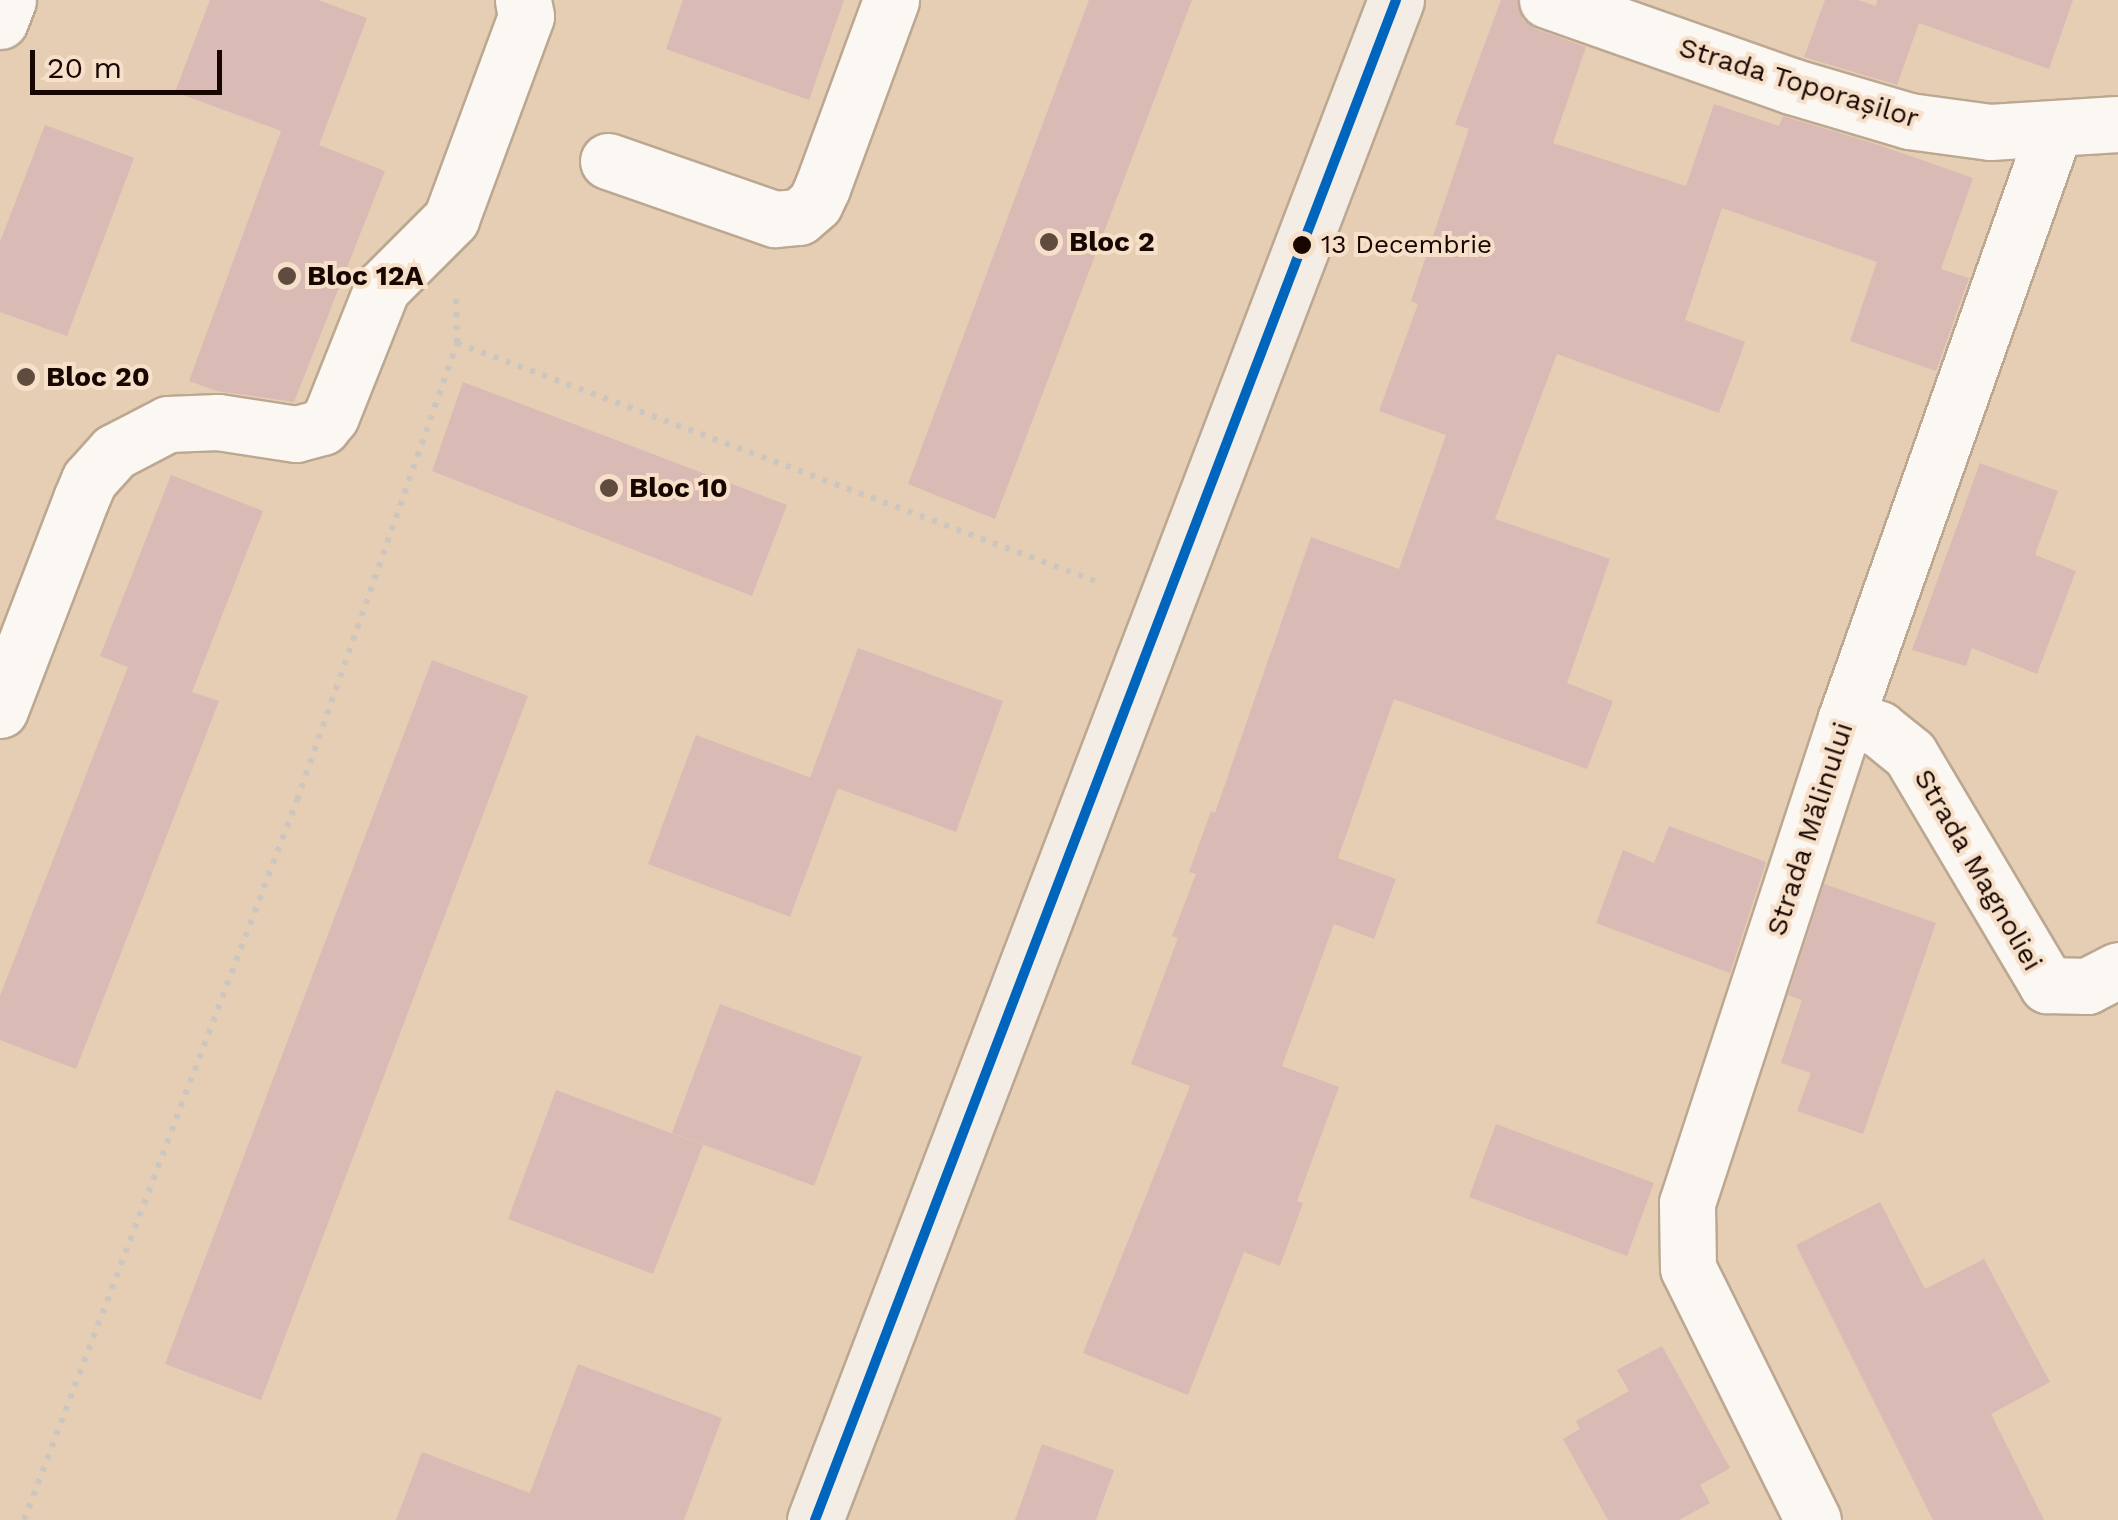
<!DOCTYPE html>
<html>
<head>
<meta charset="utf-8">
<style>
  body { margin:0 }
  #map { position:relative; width:2118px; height:1520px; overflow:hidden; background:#e6ceb5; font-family:"Work Sans",sans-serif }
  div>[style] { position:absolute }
  .building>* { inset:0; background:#d9bab4 }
  .path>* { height:6px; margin-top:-3px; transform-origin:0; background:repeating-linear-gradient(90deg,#ccc6be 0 5px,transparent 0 13px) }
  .roads { filter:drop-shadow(2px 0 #bca891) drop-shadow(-2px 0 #bca891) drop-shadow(0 2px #bca891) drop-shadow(0 -2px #bca891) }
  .minor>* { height:55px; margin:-27.5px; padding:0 27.5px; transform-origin:27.5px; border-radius:27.5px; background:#fbf8f4 }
  .major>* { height:55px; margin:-27.5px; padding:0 27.5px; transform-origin:27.5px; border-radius:27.5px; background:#f4ede5 }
  .bus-1>* { height:10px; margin:-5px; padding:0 5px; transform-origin:5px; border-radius:5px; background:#0065bd }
  .dots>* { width:28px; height:28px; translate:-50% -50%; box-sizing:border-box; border:5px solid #f7e0c9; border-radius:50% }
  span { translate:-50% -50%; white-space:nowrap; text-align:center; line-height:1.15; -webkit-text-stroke:8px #f7e0c9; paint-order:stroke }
  .bus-label { font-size:26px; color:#180600 }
  .left { translate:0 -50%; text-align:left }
  .street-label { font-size:28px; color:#180600 }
  .poi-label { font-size:28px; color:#180600; font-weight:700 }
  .scale { position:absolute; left:30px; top:50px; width:192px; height:45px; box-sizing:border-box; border:5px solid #180600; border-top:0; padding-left:12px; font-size:30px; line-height:35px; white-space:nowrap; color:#180600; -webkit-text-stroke:8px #f7e0c9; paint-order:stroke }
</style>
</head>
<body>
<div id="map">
  <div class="building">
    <div style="clip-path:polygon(210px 0,318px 0,367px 18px,319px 145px,385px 171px,294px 402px,217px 391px,189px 381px,281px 131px,175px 92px)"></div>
    <div style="clip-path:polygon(683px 0,844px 0,809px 100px,666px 49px)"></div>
    <div style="clip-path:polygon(1089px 0,1192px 0,995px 519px,908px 484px)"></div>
    <div style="clip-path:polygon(1501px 0,1517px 0,1523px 20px,1536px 29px,1586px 47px,1553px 143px,1686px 186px,1714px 104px,1779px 126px,1783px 116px,1876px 144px,1973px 178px,1941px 269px,1969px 278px,1936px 371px,1850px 341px,1877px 262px,1722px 208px,1685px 320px,1745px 342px,1719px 413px,1557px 354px,1495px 519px,1610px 559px,1567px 683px,1613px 701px,1587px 769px,1394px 699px,1338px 858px,1396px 879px,1374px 939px,1334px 924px,1282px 1066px,1339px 1087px,1297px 1201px,1303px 1203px,1280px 1266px,1244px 1252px,1188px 1395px,1083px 1353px,1190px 1086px,1131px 1064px,1178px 938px,1172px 936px,1196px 874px,1189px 872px,1211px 811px,1215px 813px,1311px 537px,1399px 569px,1446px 435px,1379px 411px,1418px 304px,1411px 301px,1469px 129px,1455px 124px)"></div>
    <div style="clip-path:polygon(1825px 0,1858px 0,1876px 6px,1877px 0,2073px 0,2049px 69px,1919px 23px,1897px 85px,1804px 57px)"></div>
    <div style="clip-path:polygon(45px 125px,134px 158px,67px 336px,0 312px,0 242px)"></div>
    <div style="clip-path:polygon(463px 382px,787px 505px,752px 596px,432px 471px)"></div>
    <div style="clip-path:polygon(1980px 463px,2058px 491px,2035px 555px,2076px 571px,2037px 674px,1972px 648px,1966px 666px,1912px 650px)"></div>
    <div style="clip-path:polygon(171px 475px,263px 511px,192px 692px,219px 701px,76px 1069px,0 1040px,0 996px,128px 667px,100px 656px)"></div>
    <div style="clip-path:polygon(858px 648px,1003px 701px,956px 832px,810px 778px)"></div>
    <div style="clip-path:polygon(432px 660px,528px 696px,261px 1400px,165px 1364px)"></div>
    <div style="clip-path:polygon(696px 735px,838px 788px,790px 917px,648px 864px)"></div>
    <div style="clip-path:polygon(1669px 826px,1766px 862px,1730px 973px,1596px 923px,1623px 850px,1654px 863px)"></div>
    <div style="clip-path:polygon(1824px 884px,1936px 923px,1863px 1134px,1797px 1111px,1811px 1073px,1781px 1063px,1802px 1000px,1788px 995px)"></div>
    <div style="clip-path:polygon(720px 1004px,862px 1057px,814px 1186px,672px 1133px)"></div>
    <div style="clip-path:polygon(556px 1090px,703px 1145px,653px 1274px,508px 1219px)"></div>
    <div style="clip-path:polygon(1496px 1124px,1654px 1183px,1627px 1256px,1469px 1197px)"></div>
    <div style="clip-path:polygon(1880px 1202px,1925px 1289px,1984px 1259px,2050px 1382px,1991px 1414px,2044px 1520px,1933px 1520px,1796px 1245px)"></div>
    <div style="clip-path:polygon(1662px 1346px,1730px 1468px,1700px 1485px,1710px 1503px,1679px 1520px,1608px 1520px,1563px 1439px,1580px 1429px,1576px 1421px,1629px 1391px,1617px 1370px)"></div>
    <div style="clip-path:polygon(578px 1364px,722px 1418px,684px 1520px,396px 1520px,422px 1452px,530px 1493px)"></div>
    <div style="clip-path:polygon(1042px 1444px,1114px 1470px,1096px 1520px,1015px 1520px)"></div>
  </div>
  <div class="path">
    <div style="left:457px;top:343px;width:684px;rotate:20.45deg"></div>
    <div style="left:24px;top:1520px;width:770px;rotate:-69.23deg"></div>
    <div style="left:297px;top:800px;width:484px;rotate:-70.7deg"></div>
    <div style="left:457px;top:343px;width:46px;rotate:-91.2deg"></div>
  </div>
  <div class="roads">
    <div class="minor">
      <div style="left:1547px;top:0;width:259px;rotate:19.4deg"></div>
      <div style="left:1791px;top:86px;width:123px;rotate:16.5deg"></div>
      <div style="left:1909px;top:121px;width:82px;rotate:7.7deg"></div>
      <div style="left:1990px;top:132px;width:128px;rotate:-3.6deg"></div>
      <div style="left:0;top:21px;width:22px;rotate:-69deg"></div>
      <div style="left:608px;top:161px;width:177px;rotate:19.2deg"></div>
      <div style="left:775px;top:219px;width:24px;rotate:-5deg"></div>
      <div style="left:799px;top:217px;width:21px;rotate:-41deg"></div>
      <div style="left:815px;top:203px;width:17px;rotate:-65deg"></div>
      <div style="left:822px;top:188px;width:200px;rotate:-69.8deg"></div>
      <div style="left:0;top:710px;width:226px;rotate:-69deg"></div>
      <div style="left:81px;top:499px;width:21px;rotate:-67deg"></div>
      <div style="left:89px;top:480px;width:38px;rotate:-48deg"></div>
      <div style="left:114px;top:452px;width:61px;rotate:-27.4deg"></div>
      <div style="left:168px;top:424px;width:50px;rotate:-2.3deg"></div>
      <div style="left:218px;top:422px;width:79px;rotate:8.7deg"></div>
      <div style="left:296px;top:434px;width:27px;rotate:-15deg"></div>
      <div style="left:322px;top:427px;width:14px;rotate:-51deg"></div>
      <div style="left:331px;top:416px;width:138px;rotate:-68.3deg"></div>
      <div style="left:382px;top:288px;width:98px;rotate:-45deg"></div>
      <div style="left:451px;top:219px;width:216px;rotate:-69.7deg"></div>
      <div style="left:526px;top:16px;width:16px;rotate:-101deg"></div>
      <div style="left:1846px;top:718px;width:35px;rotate:18deg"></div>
      <div style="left:1879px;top:729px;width:40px;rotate:39deg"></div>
      <div style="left:1910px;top:754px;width:269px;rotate:59.3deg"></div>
      <div style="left:2047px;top:985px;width:40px;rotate:1.4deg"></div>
      <div style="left:2087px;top:986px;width:35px;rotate:-27deg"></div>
      <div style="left:1813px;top:1520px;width:281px;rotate:-116.4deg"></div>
      <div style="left:1688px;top:1268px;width:65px;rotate:-90.9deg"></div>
      <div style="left:1687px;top:1203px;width:510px;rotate:-71.85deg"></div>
      <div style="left:1846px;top:718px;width:623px;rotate:-70.49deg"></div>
    </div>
    <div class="major">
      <div style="left:815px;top:1520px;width:1627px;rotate:-69.08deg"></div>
    </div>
  </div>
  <div class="bus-1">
    <div style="left:815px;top:1520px;width:1627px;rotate:-69.08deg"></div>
  </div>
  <div class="dots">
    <div style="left:1049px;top:242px;background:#604c3f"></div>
    <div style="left:1302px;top:245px;background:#180600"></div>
    <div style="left:287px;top:276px;background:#604c3f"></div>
    <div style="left:26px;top:377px;background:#604c3f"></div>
    <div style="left:609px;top:488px;background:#604c3f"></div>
  </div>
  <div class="bus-label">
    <span class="left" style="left:1321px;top:245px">13 Decembrie</span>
  </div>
  <div class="street-label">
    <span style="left:1799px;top:83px;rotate:17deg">Strada Toporașilor</span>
    <span style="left:1810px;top:829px;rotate:-72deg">Strada Mălinului</span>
    <span style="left:1978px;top:870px;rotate:60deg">Strada Magnoliei</span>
  </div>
  <div class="poi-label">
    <span class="left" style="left:1069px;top:242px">Bloc 2</span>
    <span class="left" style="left:307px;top:276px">Bloc 12A</span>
    <span class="left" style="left:46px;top:377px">Bloc 20</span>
    <span class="left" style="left:629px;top:488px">Bloc 10</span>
  </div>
  <div class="scale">20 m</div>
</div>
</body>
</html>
